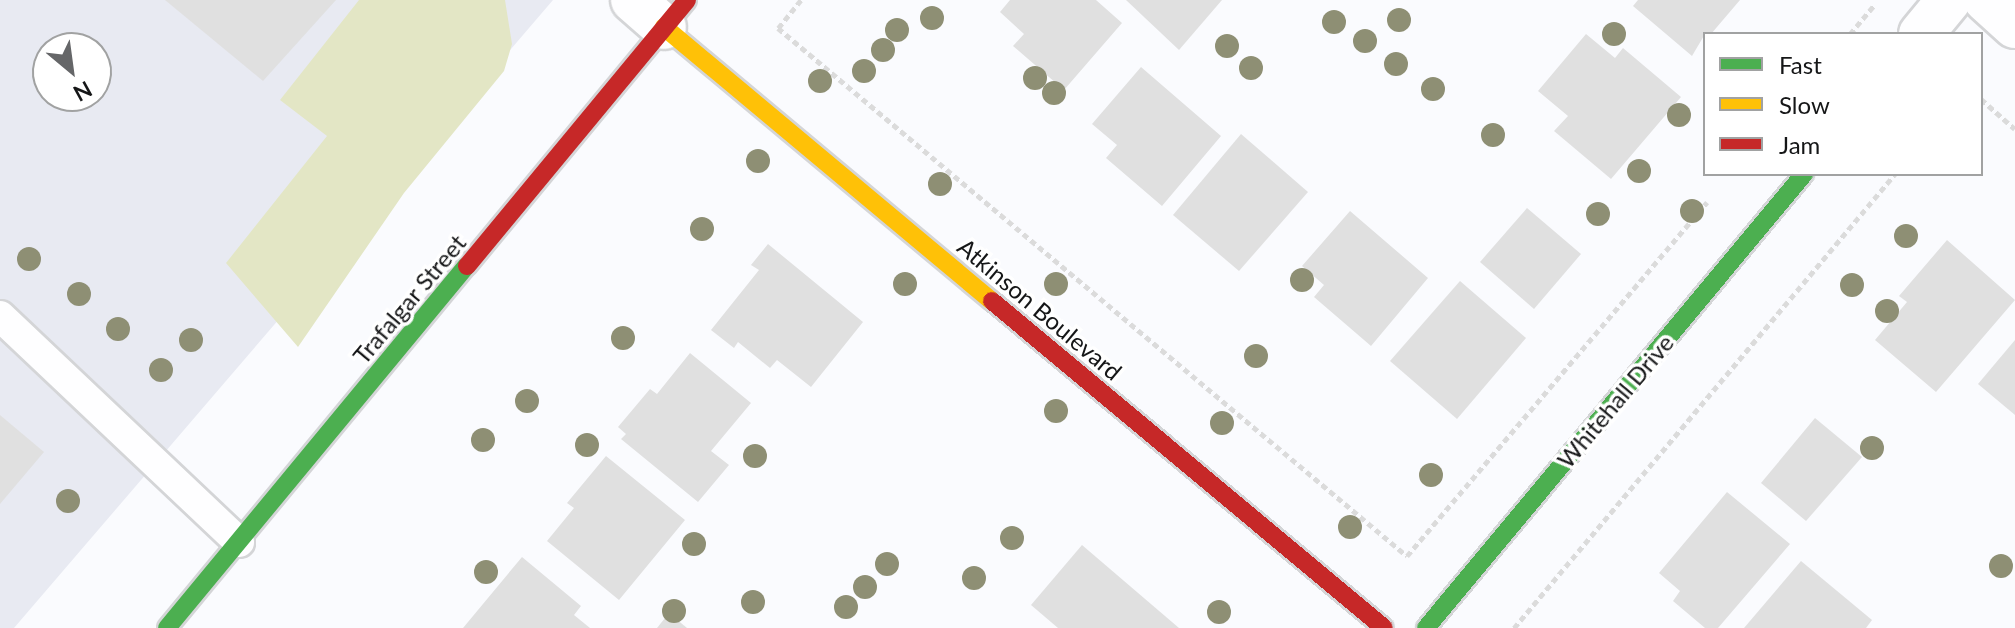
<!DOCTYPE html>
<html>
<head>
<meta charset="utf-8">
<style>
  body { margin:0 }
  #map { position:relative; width:2015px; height:628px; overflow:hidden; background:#fafbfe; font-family:Lato,sans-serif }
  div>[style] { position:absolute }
  .built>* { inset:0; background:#e8eaf2 }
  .green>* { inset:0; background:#e3e6c5 }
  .building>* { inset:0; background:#e0e0e0 }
  .path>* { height:5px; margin-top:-2.5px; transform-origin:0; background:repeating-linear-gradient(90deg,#dbdbdb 0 6px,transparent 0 10px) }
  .roads { filter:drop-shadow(2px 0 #d4d5d7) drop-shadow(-2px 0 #d4d5d7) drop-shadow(0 2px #d4d5d7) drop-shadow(0 -2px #d4d5d7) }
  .lane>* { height:30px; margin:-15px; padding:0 15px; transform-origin:15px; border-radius:15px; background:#fefeff }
  .street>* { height:44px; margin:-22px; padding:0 22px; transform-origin:22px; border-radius:22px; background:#fefeff }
  .fast>* { height:18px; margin:-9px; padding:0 9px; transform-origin:9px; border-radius:9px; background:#4caf50 }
  .slow>* { height:18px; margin:-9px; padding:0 9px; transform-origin:9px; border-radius:9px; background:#ffc107 }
  .jam>* { height:18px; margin:-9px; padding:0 9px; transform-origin:9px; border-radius:9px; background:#c62828 }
  .trees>* { width:24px; height:24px; margin:-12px; border-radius:50%; background:#8e8f74 }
  span { translate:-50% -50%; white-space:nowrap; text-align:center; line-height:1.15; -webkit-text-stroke:7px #fff; paint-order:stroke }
  .street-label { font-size:24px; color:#151617 }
  .legend { position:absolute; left:1703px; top:32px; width:280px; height:144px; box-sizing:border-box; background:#fff; border:2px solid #a1a2a2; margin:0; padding:10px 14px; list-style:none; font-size:24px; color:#151617 }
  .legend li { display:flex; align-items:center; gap:16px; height:40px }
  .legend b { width:40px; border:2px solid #a1a2a2 }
  .north { position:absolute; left:32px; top:32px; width:80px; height:80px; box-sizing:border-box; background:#fff; border:2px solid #a1a2a2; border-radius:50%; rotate:151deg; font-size:22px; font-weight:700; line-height:32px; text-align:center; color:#151617 }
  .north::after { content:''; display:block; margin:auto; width:28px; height:36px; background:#656668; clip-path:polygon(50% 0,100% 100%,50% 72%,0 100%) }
</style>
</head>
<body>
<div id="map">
  <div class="built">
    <div style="clip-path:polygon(evenodd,0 0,553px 0,14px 628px,0 628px,0 0,48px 48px,96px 48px,96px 96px,48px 96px,48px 48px)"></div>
  </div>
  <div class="green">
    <div style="clip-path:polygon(359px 0,505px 0,512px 44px,504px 71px,404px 193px,298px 347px,226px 263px,327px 136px,280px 100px)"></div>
  </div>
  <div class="building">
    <div style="clip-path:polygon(165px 0,336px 0,263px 81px)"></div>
    <div style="clip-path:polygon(1010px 0,1096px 0,1122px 23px,1064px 90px,1013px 46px,1024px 34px,1000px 12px)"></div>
    <div style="clip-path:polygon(1126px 0,1222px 0,1179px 50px)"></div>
    <div style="clip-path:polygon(1638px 0,1740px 0,1711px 34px,1705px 34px,1692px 56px,1633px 6px)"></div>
    <div style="clip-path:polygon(1586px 34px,1615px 58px,1623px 48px,1681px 97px,1611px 179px,1554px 131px,1568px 116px,1538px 91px)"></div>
    <div style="clip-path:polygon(1141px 67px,1221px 136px,1162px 206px,1106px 158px,1117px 145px,1092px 124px)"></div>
    <div style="clip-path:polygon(1241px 134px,1308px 192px,1239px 271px,1173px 215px)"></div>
    <div style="clip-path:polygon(1527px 208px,1581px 254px,1534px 309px,1480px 262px)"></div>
    <div style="clip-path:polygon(1350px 211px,1428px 278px,1371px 346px,1314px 297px,1324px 285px,1302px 266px)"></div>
    <div style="clip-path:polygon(1947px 240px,2015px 300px,1936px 392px,1875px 340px,1907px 302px,1899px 296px)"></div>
    <div style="clip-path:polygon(768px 244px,863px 322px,811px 387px,777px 360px,770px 368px,738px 342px,734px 348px,711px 330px,759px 270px,751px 265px)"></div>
    <div style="clip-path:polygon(1460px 281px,1526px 338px,1457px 419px,1390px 361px)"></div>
    <div style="clip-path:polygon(2015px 340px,2015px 415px,1978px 384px)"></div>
    <div style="clip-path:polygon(690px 353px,751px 403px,711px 451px,729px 465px,698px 502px,621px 439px,626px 434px,618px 427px,650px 389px,657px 394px)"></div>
    <div style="clip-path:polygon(0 415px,44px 452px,0 504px)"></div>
    <div style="clip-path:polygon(1815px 418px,1862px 457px,1806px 521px,1761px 483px)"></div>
    <div style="clip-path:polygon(606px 456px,685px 520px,619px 600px,547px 541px,574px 508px,567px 503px)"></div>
    <div style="clip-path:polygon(1727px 492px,1790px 544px,1718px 628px,1705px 628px,1673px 601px,1680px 591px,1659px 573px)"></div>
    <div style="clip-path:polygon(1082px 545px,1179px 628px,1058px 628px,1031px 605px)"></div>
    <div style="clip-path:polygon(522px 557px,581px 606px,574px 615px,590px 628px,463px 628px)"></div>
    <div style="clip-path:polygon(1801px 561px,1872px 620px,1866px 628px,1744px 628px)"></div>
    <div style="clip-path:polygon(669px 613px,687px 628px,657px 628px)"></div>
  </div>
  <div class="path">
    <div style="left:801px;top:0;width:36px;rotate:129deg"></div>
    <div style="left:778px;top:28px;width:821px;rotate:40.01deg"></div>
    <div style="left:1407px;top:556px;width:464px;rotate:-49.7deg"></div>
    <div style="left:1850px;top:34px;width:39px;rotate:-50deg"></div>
    <div style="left:1981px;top:99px;width:45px;rotate:41.4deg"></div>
    <div style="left:1514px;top:628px;width:593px;rotate:-50deg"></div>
  </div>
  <div class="roads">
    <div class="lane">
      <div style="left:0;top:316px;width:329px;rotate:43.4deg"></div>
    </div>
    <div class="street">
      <div style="left:633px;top:0;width:41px;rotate:41.1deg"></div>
      <div style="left:1986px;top:0;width:39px;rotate:42deg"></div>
      <div style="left:1921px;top:34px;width:44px;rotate:-50.5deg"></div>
    </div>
    <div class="fast">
      <div style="left:167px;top:628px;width:470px;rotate:-50.4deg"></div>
      <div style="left:1426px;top:628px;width:591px;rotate:-50.22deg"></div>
    </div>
    <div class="slow">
      <div style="left:664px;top:27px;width:427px;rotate:39.9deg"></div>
    </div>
    <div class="jam">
      <div style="left:467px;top:266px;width:345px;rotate:-50.4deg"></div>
      <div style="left:992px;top:301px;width:510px;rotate:39.83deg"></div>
    </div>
  </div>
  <div class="trees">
    <div style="left:932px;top:18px"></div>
    <div style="left:1399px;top:20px"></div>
    <div style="left:1334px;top:22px"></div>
    <div style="left:897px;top:30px"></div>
    <div style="left:1614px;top:34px"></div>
    <div style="left:1365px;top:41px"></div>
    <div style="left:1227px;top:46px"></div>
    <div style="left:883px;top:50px"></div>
    <div style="left:1396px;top:64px"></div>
    <div style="left:1251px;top:68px"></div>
    <div style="left:864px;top:71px"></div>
    <div style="left:1035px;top:78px"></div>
    <div style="left:820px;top:81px"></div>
    <div style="left:1433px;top:89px"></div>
    <div style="left:1054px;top:93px"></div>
    <div style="left:1679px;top:115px"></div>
    <div style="left:1493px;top:135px"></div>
    <div style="left:758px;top:161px"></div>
    <div style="left:1639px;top:171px"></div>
    <div style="left:940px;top:184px"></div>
    <div style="left:1692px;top:211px"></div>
    <div style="left:1598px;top:214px"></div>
    <div style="left:702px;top:229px"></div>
    <div style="left:1906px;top:236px"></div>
    <div style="left:29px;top:259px"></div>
    <div style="left:1302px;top:280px"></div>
    <div style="left:905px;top:284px"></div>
    <div style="left:1056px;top:284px"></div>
    <div style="left:1852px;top:285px"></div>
    <div style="left:79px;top:294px"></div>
    <div style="left:1887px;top:311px"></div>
    <div style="left:118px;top:329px"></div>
    <div style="left:623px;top:338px"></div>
    <div style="left:191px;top:340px"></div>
    <div style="left:1256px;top:356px"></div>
    <div style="left:161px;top:370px"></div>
    <div style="left:527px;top:401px"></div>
    <div style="left:1056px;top:411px"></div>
    <div style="left:1222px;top:423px"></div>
    <div style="left:483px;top:440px"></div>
    <div style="left:587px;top:445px"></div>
    <div style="left:1872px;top:448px"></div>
    <div style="left:755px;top:456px"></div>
    <div style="left:1431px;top:475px"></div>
    <div style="left:68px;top:501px"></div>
    <div style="left:1350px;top:527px"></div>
    <div style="left:1012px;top:538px"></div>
    <div style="left:694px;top:544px"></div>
    <div style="left:887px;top:564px"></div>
    <div style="left:2001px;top:566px"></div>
    <div style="left:486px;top:572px"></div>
    <div style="left:974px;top:578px"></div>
    <div style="left:865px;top:587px"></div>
    <div style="left:753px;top:602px"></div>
    <div style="left:846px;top:607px"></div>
    <div style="left:674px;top:611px"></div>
    <div style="left:1219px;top:612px"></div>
  </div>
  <div class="street-label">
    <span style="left:409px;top:299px;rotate:-50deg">Trafalgar Street</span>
    <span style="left:1040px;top:309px;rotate:40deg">Atkinson Boulevard</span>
    <span style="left:1615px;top:401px;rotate:-50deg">Whitehall Drive</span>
  </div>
  <ul class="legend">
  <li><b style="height:10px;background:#4caf50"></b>Fast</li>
  <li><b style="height:10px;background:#ffc107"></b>Slow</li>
  <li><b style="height:10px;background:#c62828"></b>Jam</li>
  </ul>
  <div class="north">N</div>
</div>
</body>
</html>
